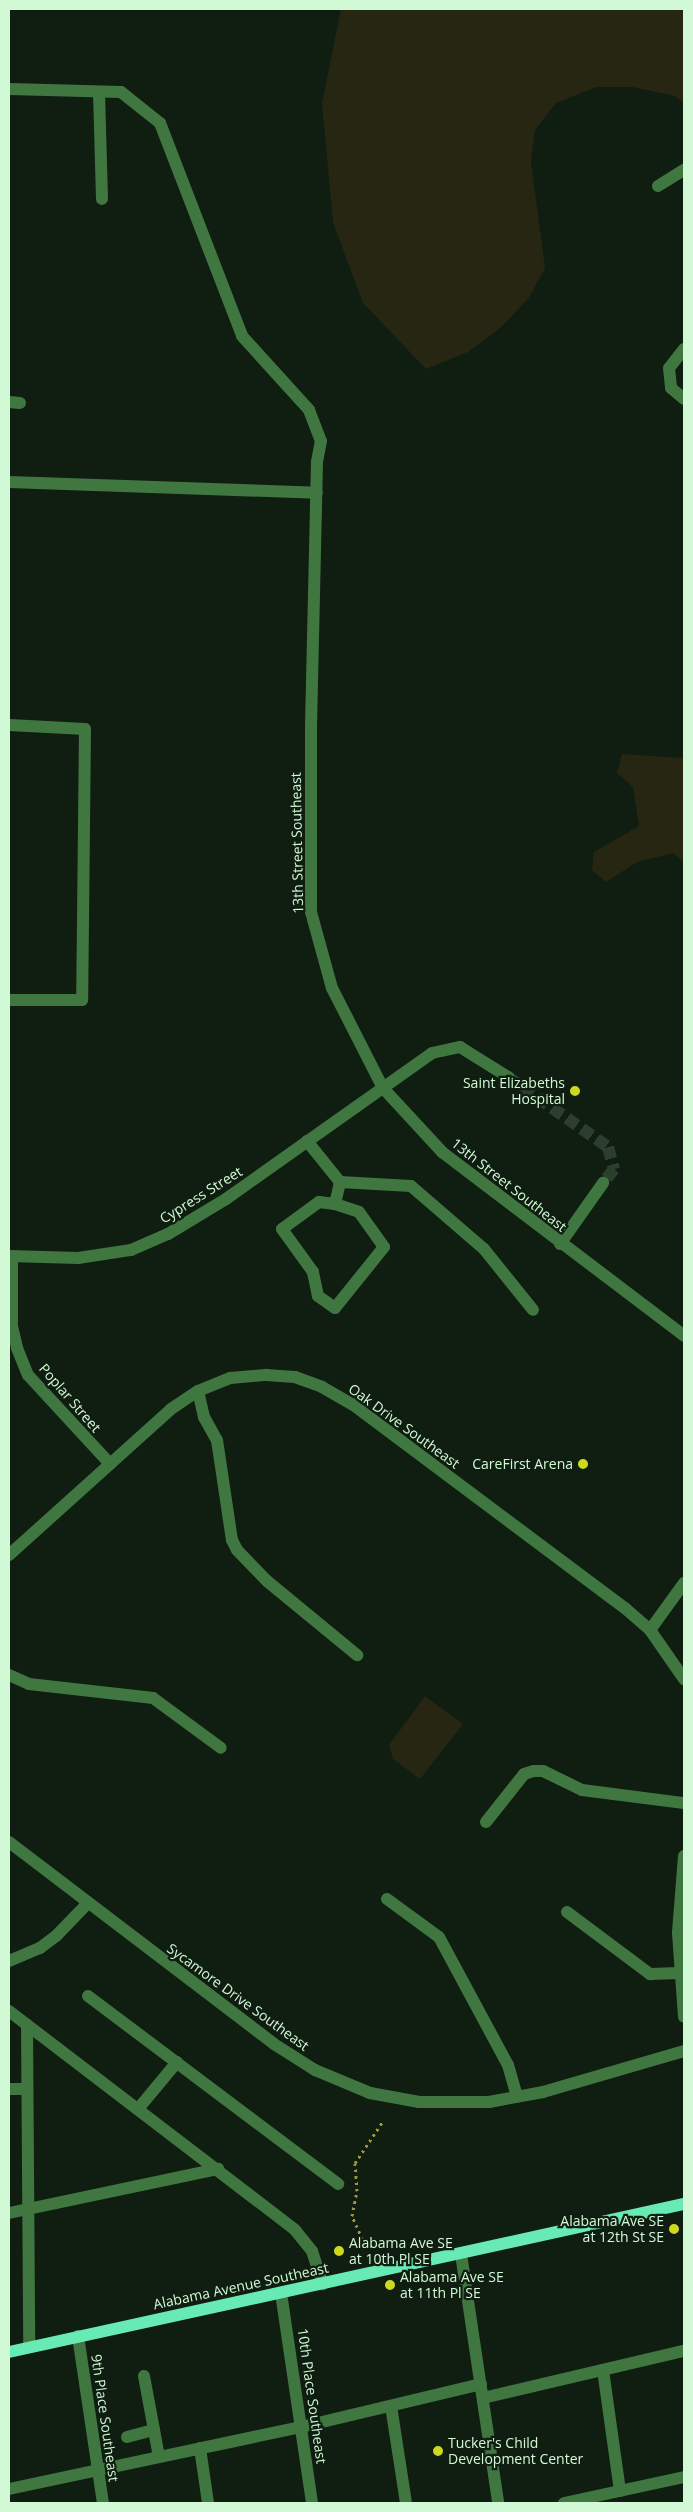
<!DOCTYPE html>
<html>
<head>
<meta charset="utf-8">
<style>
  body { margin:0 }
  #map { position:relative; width:693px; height:2512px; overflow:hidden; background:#0f1e11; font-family:"Open Sans",sans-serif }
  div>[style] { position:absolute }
  .green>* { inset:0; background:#272613 }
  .minor-tunnel>* { height:12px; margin-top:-6px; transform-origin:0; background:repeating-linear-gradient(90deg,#2c3f2e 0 12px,transparent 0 18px) }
  .path>* { height:3px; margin-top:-1.5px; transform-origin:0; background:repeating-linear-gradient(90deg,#a1983e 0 2.5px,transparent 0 6.5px) }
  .minor>* { height:12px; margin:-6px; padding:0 6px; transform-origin:6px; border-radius:6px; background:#407741 }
  .major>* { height:12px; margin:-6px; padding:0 6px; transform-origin:6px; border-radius:6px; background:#68eab5 }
  .dots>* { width:14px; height:14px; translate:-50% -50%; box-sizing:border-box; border:2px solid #0f1e11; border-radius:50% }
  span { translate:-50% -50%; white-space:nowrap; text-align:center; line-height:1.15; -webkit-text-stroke:4.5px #0f1e11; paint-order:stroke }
  .street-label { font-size:14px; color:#d2f9d5 }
  .poi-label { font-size:14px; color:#d2f9d5 }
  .right { translate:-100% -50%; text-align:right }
  .left { translate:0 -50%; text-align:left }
  .frame { position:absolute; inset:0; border:10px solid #d2f9d5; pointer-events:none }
</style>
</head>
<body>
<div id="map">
  <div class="green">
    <div style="clip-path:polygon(341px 9px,684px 9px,684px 103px,675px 96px,633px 87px,596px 87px,556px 103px,535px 130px,531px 162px,545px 268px,528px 299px,500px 328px,468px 352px,426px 369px,363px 303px,333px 222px,322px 103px)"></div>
    <div style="clip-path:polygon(622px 754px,684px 758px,684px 862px,673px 853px,637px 862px,606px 882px,592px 870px,594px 852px,639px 826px,633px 787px,617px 773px)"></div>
    <div style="clip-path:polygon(425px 1696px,463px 1724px,420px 1779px,393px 1759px,389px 1745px)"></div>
  </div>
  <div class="minor-tunnel">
    <div style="left:508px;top:1077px;width:122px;rotate:35deg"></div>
    <div style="left:608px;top:1147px;width:23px;rotate:75deg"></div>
    <div style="left:614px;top:1169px;width:18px;rotate:128deg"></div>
  </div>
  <div class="path">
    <div style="left:365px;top:2245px;width:32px;rotate:-114deg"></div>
    <div style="left:352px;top:2216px;width:25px;rotate:-79deg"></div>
    <div style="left:357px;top:2191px;width:28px;rotate:-94deg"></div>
    <div style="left:355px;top:2163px;width:50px;rotate:-56.3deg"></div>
  </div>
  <div class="minor">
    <div style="left:9px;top:89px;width:112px;rotate:1.5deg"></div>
    <div style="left:121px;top:92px;width:50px;rotate:38.5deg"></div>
    <div style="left:160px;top:123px;width:228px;rotate:68.9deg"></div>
    <div style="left:242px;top:336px;width:100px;rotate:47.8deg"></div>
    <div style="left:309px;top:410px;width:33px;rotate:69deg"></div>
    <div style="left:321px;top:441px;width:21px;rotate:101deg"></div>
    <div style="left:317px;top:462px;width:262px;rotate:91.3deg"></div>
    <div style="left:311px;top:724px;width:188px;rotate:90deg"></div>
    <div style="left:311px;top:912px;width:79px;rotate:74.6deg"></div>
    <div style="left:332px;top:988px;width:112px;rotate:63deg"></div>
    <div style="left:383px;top:1088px;width:87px;rotate:47.3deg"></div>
    <div style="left:442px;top:1152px;width:304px;rotate:37.2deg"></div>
    <div style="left:99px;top:92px;width:107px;rotate:88.4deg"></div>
    <div style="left:658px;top:186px;width:31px;rotate:-32deg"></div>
    <div style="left:684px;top:349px;width:24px;rotate:128deg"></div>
    <div style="left:669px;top:368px;width:20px;rotate:84deg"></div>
    <div style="left:671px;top:388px;width:17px;rotate:40deg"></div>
    <div style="left:9px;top:402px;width:11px;rotate:5deg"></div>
    <div style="left:9px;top:482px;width:308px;rotate:2deg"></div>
    <div style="left:9px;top:725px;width:76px;rotate:3deg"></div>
    <div style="left:85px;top:729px;width:271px;rotate:90.6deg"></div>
    <div style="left:82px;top:1000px;width:73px;rotate:180deg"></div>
    <div style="left:307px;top:1141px;width:53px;rotate:51.2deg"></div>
    <div style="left:340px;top:1182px;width:71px;rotate:3.2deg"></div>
    <div style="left:411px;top:1186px;width:96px;rotate:40.8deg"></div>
    <div style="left:484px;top:1249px;width:78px;rotate:51.2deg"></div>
    <div style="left:335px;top:1204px;width:25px;rotate:18deg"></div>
    <div style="left:359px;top:1212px;width:43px;rotate:54.5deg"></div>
    <div style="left:384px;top:1247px;width:78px;rotate:128.8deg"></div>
    <div style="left:335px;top:1308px;width:21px;rotate:-145deg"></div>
    <div style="left:318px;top:1296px;width:25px;rotate:-102deg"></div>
    <div style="left:313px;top:1272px;width:53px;rotate:-125.8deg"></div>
    <div style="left:282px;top:1229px;width:46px;rotate:-36.1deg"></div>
    <div style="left:319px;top:1202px;width:16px;rotate:7deg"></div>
    <div style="left:335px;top:1204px;width:23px;rotate:-77deg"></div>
    <div style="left:560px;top:1244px;width:75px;rotate:-54.8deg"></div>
    <div style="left:9px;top:1256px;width:69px;rotate:1.7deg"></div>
    <div style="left:78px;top:1258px;width:54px;rotate:-8.6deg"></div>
    <div style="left:131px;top:1250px;width:40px;rotate:-23.4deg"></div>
    <div style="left:168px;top:1234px;width:68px;rotate:-31.1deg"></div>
    <div style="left:226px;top:1199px;width:252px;rotate:-35.3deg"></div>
    <div style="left:432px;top:1053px;width:29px;rotate:-12deg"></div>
    <div style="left:460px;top:1047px;width:57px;rotate:32deg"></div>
    <div style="left:12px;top:1256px;width:70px;rotate:90deg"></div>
    <div style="left:12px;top:1326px;width:23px;rotate:77deg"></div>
    <div style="left:17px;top:1348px;width:29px;rotate:68deg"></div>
    <div style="left:28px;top:1375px;width:121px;rotate:47.3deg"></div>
    <div style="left:198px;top:1391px;width:27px;rotate:77deg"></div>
    <div style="left:204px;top:1417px;width:26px;rotate:61deg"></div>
    <div style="left:217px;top:1440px;width:101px;rotate:81.5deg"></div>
    <div style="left:232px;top:1540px;width:11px;rotate:63deg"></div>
    <div style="left:237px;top:1550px;width:43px;rotate:45.9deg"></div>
    <div style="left:267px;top:1581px;width:117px;rotate:39.4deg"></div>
    <div style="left:9px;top:1555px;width:218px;rotate:-42deg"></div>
    <div style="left:171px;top:1409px;width:32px;rotate:-34deg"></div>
    <div style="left:198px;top:1391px;width:35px;rotate:-22deg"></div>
    <div style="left:230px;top:1378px;width:36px;rotate:-5deg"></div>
    <div style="left:266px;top:1375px;width:29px;rotate:4deg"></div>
    <div style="left:295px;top:1377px;width:29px;rotate:20deg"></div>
    <div style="left:322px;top:1387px;width:34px;rotate:30deg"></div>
    <div style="left:352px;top:1404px;width:342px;rotate:36.8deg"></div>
    <div style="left:626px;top:1609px;width:32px;rotate:41deg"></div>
    <div style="left:650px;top:1630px;width:60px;rotate:55.2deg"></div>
    <div style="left:650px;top:1630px;width:58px;rotate:-54.1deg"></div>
    <div style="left:9px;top:1675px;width:22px;rotate:24deg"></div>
    <div style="left:29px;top:1684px;width:125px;rotate:6.4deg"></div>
    <div style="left:153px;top:1698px;width:84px;rotate:36.3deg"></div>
    <div style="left:486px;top:1822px;width:61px;rotate:-51.6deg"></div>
    <div style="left:524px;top:1774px;width:10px;rotate:-17deg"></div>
    <div style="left:534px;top:1771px;width:9px"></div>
    <div style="left:543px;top:1771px;width:43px;rotate:26deg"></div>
    <div style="left:582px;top:1790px;width:103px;rotate:7.3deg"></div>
    <div style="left:9px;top:1842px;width:333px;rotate:37.3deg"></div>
    <div style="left:274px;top:2044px;width:49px;rotate:32.4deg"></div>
    <div style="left:315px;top:2070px;width:60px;rotate:22.7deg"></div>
    <div style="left:370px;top:2093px;width:50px;rotate:10.4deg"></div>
    <div style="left:419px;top:2102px;width:70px"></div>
    <div style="left:489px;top:2102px;width:55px;rotate:-10.5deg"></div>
    <div style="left:543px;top:2092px;width:147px;rotate:-16.2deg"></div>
    <div style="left:684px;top:1856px;width:77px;rotate:94.5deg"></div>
    <div style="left:678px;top:1933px;width:84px;rotate:85.9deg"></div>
    <div style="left:387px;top:1899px;width:64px;rotate:36.2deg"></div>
    <div style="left:439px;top:1937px;width:145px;rotate:61.7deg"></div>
    <div style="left:508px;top:2065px;width:33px;rotate:74deg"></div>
    <div style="left:567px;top:1912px;width:104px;rotate:36.8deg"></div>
    <div style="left:650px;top:1974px;width:29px;rotate:-2deg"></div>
    <div style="left:9px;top:1961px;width:34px;rotate:-23deg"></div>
    <div style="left:40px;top:1948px;width:21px;rotate:-37deg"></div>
    <div style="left:57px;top:1935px;width:45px;rotate:-45.9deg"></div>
    <div style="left:88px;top:1996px;width:313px;rotate:36.9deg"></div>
    <div style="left:9px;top:2011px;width:360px;rotate:37.4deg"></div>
    <div style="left:295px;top:2230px;width:27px;rotate:51deg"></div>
    <div style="left:312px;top:2251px;width:35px;rotate:72deg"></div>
    <div style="left:27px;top:2025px;width:322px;rotate:89.6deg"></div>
    <div style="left:9px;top:2089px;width:18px"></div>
    <div style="left:138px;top:2109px;width:61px;rotate:-50.3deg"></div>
    <div style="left:9px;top:2213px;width:214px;rotate:-11.9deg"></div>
    <div style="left:461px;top:2254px;width:252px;rotate:81.5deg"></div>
    <div style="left:281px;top:2293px;width:212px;rotate:81.6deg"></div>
    <div style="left:78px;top:2336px;width:169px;rotate:81.5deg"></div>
    <div style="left:603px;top:2370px;width:122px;rotate:82deg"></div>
    <div style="left:144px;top:2376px;width:82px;rotate:79.5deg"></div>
    <div style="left:483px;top:2398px;width:206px;rotate:-13.2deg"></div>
    <div style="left:391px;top:2406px;width:98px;rotate:81.2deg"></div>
    <div style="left:127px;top:2437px;width:28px;rotate:-15deg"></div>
    <div style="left:200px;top:2448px;width:56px;rotate:81.7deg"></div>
    <div style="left:9px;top:2489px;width:299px;rotate:-12deg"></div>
    <div style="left:301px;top:2427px;width:185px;rotate:-13.4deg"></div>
    <div style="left:564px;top:2503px;width:123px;rotate:-12.2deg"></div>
  </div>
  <div class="major">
    <div style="left:9px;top:2352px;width:691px;rotate:-12.37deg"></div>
  </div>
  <div class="dots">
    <div style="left:575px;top:1091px;background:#ccd91e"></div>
    <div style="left:583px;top:1464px;background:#ccd91e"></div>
    <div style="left:674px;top:2229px;background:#ccd91e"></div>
    <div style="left:339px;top:2251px;background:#ccd91e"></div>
    <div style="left:390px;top:2285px;background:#ccd91e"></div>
    <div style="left:438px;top:2451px;background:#ccd91e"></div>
  </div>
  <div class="street-label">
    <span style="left:297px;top:843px;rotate:-91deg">13th Street Southeast</span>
    <span style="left:509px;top:1185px;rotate:38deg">13th Street Southeast</span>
    <span style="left:201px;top:1195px;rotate:-32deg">Cypress Street</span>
    <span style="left:70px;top:1398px;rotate:49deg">Poplar Street</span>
    <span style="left:404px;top:1426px;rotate:36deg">Oak Drive Southeast</span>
    <span style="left:238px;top:1997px;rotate:36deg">Sycamore Drive Southeast</span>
    <span style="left:241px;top:2286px;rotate:-12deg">Alabama Avenue Southeast</span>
    <span style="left:312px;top:2396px;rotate:82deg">10th Place Southeast</span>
    <span style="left:105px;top:2418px;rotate:82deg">9th Place Southeast</span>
  </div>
  <div class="poi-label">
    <span class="right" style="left:565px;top:1091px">Saint Elizabeths<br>Hospital</span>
    <span class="right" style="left:573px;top:1464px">CareFirst Arena</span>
    <span class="right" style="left:664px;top:2229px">Alabama Ave SE<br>at 12th St SE</span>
    <span class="left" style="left:349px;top:2251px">Alabama Ave SE<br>at 10th Pl SE</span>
    <span class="left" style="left:400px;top:2285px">Alabama Ave SE<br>at 11th Pl SE</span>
    <span class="left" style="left:448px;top:2451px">Tucker's Child<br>Development Center</span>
  </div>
  <div class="frame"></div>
</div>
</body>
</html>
